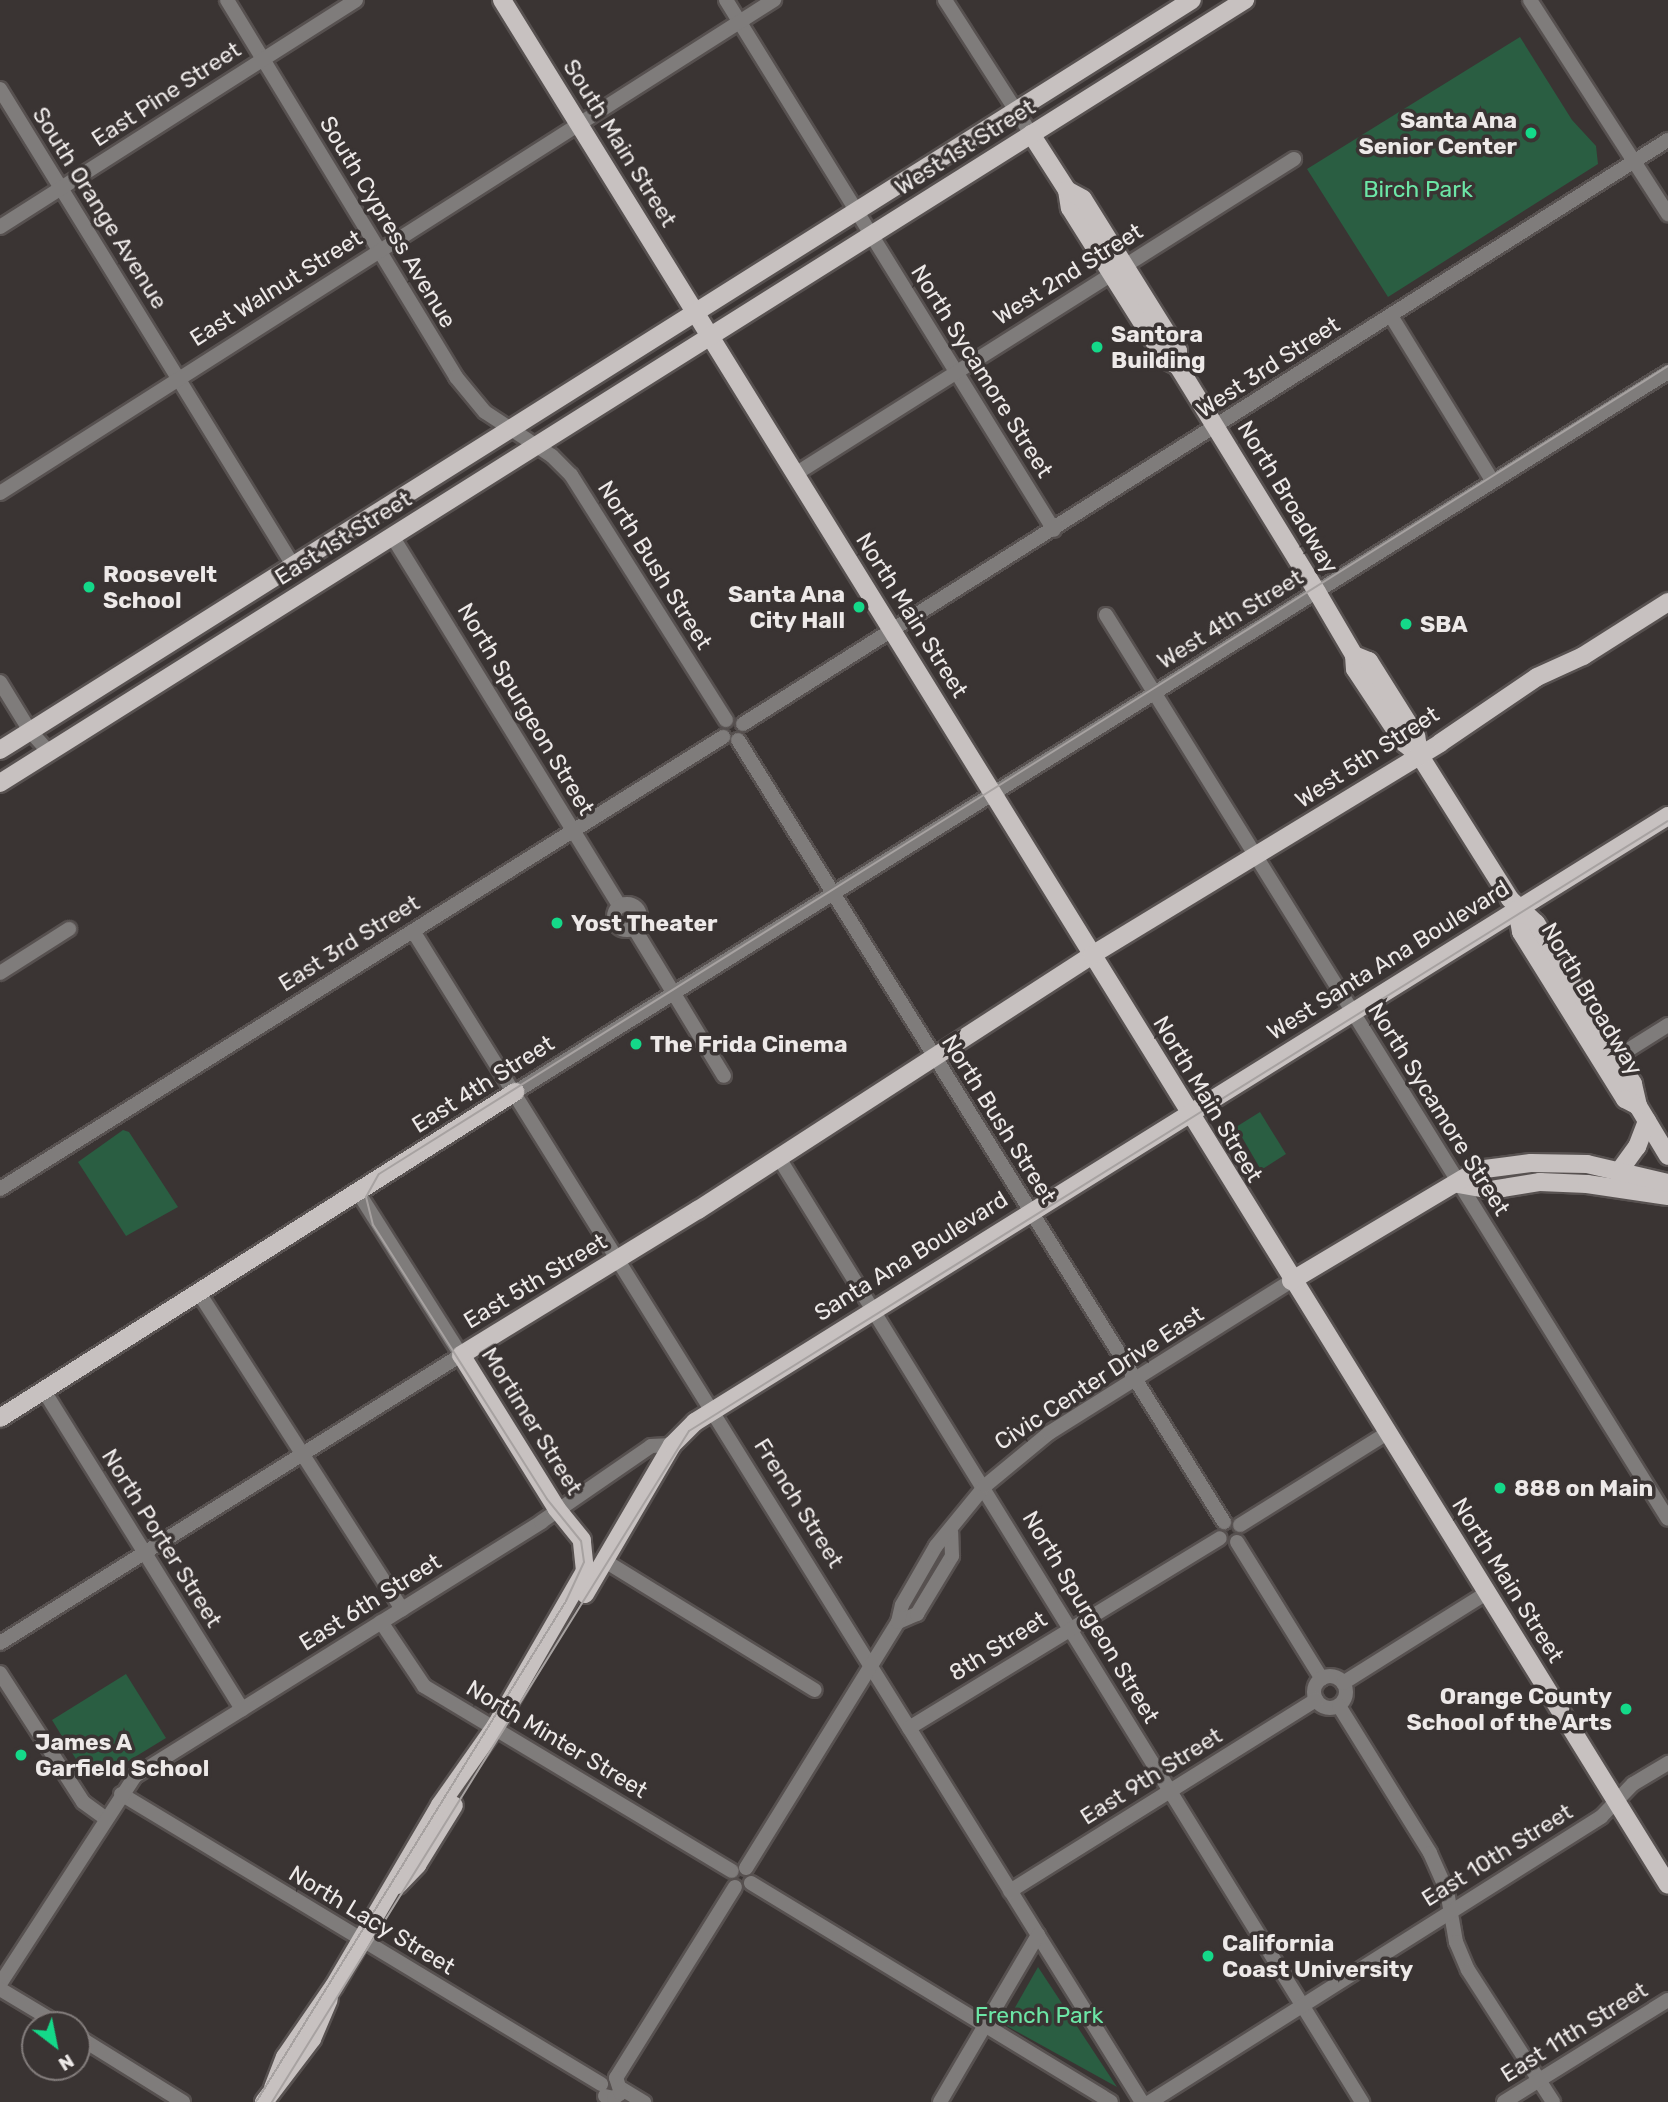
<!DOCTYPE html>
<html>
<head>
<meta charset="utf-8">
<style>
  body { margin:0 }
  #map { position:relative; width:1668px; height:2102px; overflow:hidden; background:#3a3433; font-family:Rubik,sans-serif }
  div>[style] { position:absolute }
  .green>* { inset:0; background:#2a5e42 }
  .roads { filter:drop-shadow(2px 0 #575150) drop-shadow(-2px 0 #575150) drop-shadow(0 2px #575150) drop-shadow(0 -2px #575150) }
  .minor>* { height:14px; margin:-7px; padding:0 7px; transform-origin:7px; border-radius:7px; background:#7f7c7b }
  .minor>.ring { margin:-7px; padding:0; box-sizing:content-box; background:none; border:14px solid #7f7c7b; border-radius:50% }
  .major>* { height:18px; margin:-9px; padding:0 9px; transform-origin:9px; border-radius:9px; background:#c7c1c0 }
  .tram>* { height:2px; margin:-1px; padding:0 1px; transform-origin:1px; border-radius:1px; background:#a7a2a1 }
  .dots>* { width:19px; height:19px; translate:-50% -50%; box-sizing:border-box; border:4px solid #3a3433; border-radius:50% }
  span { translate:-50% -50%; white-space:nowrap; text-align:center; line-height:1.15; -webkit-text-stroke:7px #3a3433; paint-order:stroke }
  .street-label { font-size:23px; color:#ede9e8 }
  .poi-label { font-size:23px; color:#ede9e8; font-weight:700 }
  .right { translate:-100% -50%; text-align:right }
  .left { translate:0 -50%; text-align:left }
  .park-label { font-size:23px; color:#6ce6a6 }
  .north { position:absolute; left:21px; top:2011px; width:70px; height:70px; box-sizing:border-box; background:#3a3433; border:2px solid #827c7b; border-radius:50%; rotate:148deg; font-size:19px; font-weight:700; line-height:28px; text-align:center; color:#ede9e8 }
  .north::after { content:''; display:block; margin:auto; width:24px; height:32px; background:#14d989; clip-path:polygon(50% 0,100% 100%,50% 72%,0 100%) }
</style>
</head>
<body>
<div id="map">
  <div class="green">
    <div style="clip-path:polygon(1520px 37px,1572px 120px,1596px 146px,1598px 164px,1388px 297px,1307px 169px)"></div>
    <div style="clip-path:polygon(1260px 1112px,1286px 1154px,1261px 1170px,1236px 1127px)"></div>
    <div style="clip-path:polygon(123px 1130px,129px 1132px,178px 1207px,126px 1236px,78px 1162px)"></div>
    <div style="clip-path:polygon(126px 1674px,166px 1738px,102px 1777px,85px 1774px,52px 1720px)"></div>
    <div style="clip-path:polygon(1038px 1967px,1117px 2087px,1005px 2025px)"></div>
  </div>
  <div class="roads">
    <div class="minor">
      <div style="left:227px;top:0;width:441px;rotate:58.7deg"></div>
      <div style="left:456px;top:377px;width:45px;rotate:50.4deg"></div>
      <div style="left:485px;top:412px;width:80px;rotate:33.3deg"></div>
      <div style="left:552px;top:456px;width:27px;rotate:45deg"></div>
      <div style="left:571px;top:475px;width:290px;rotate:57.7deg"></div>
      <div style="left:726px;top:0;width:623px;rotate:58.25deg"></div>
      <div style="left:945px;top:0;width:159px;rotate:57.3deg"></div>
      <div style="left:1530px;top:0;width:255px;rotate:57.2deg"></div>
      <div style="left:0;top:89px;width:559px;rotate:58.39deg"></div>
      <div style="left:0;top:227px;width:422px;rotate:-32.5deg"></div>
      <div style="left:1391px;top:316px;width:193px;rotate:58.4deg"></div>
      <div style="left:797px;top:473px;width:588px;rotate:-32.28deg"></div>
      <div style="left:0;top:493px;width:918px;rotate:-32.5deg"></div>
      <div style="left:392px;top:536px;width:435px;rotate:58.4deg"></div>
      <div style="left:1106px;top:615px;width:1064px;rotate:58.13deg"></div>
      <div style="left:0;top:682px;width:57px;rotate:58.5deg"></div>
      <div style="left:30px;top:731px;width:28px;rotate:48deg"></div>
      <div style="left:743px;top:724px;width:1094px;rotate:-32.27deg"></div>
      <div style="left:738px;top:740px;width:921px;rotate:58.14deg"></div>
      <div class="ring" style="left:614px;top:904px;width:12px;height:12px"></div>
      <div style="left:634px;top:928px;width:173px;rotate:58.7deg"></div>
      <div style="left:413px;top:931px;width:1379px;rotate:58.1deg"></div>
      <div style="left:0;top:973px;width:82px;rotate:-32.5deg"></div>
      <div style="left:1617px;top:1057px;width:60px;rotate:-32.1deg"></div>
      <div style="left:515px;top:1092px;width:1359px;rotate:-31.98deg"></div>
      <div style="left:779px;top:1158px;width:1110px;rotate:58.3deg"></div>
      <div style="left:0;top:1189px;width:853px;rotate:-32.01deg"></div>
      <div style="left:199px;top:1293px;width:376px;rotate:57.3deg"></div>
      <div style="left:44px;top:1391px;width:375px;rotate:58.1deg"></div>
      <div style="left:1240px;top:1525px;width:173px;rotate:-32deg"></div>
      <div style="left:1237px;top:1542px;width:161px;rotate:58.2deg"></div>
      <div style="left:605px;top:1561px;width:246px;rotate:31.6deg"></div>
      <div style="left:381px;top:1622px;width:77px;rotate:56.1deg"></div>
      <div style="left:424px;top:1686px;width:359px;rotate:31deg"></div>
      <div style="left:898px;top:1622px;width:21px;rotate:-23deg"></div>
      <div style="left:917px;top:1614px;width:68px;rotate:-58.9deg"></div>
      <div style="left:952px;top:1556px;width:24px;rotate:-92deg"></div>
      <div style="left:0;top:1643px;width:544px;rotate:-31.99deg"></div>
      <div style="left:461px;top:1355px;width:193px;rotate:-122.3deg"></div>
      <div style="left:0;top:1673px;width:153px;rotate:57.2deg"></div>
      <div style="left:83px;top:1802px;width:27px;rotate:36deg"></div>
      <div class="ring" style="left:1314px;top:1676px;width:18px;height:18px"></div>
      <div style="left:1343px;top:1683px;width:171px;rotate:-32.1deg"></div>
      <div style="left:1339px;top:1706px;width:173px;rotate:58.2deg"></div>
      <div style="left:1430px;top:1853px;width:42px;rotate:65.9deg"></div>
      <div style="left:1447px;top:1891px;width:52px;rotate:80deg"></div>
      <div style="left:1456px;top:1942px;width:30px;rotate:67deg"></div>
      <div style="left:1468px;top:1970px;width:157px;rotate:57.2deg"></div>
      <div style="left:909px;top:1728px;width:364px;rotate:-31.4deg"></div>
      <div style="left:121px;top:1794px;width:561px;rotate:31.14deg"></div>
      <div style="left:746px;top:1868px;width:289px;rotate:-58.3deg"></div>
      <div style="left:898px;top:1622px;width:17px;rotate:-77deg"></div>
      <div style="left:902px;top:1605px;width:68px;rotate:-60deg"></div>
      <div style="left:936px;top:1546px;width:77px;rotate:-50.8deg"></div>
      <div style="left:985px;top:1486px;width:83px;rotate:-39.6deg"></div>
      <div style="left:1049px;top:1433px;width:286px;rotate:-32.1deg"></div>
      <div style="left:751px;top:1883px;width:421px;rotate:31.3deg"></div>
      <div style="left:1010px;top:1891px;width:361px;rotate:-32deg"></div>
      <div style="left:0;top:1984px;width:248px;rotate:-57deg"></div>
      <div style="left:135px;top:1776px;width:479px;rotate:-32deg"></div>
      <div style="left:541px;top:1522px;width:134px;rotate:-34.6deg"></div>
      <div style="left:651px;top:1446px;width:21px;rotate:-3deg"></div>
      <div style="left:0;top:1989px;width:70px;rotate:31deg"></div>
      <div style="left:77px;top:2036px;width:125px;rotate:31.9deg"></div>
      <div style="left:616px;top:2078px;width:225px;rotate:-58.1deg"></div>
      <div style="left:622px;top:2089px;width:26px;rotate:31deg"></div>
      <div style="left:605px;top:2096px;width:9px;rotate:13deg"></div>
      <div style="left:614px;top:2098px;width:9px;rotate:-36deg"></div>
      <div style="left:621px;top:2093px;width:16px;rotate:-108deg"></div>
      <div style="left:940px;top:2102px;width:194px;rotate:-59.6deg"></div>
      <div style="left:1150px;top:2102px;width:534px;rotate:-32.29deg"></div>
      <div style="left:1601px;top:1817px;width:46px;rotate:-45.9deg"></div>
      <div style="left:1633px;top:1784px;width:41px;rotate:-31deg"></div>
      <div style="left:1504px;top:2102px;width:193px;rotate:-31.9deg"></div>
    </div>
    <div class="major">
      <div style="left:502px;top:0;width:2216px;rotate:58.26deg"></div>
      <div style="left:1031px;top:134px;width:67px;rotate:57.3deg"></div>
      <div style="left:1067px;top:190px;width:18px;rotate:81deg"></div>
      <div style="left:1070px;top:208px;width:178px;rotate:57.8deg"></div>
      <div style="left:1165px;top:359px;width:15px;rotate:28deg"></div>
      <div style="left:1178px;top:366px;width:265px;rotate:58.4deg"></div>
      <div style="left:1317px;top:592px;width:73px;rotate:59.6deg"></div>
      <div style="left:1354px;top:655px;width:14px;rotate:86deg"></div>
      <div style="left:1355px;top:669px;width:89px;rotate:56.5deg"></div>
      <div style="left:1404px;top:743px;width:21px;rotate:39deg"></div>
      <div style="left:1067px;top:190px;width:18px;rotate:29deg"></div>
      <div style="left:1083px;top:199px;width:179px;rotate:58deg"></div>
      <div style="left:1178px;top:351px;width:15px;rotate:90deg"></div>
      <div style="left:1354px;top:655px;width:16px;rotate:22deg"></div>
      <div style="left:1369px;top:661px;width:89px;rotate:57.9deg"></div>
      <div style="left:1416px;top:736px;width:20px;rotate:79deg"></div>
      <div style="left:1420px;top:756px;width:169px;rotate:57.8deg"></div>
      <div style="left:1510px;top:899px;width:35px;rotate:43deg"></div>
      <div style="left:1536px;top:923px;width:188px;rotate:58.9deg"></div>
      <div style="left:1633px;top:1084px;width:23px;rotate:77deg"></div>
      <div style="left:0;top:750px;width:1408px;rotate:-32.18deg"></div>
      <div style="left:0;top:783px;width:1471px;rotate:-32.17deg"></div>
      <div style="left:1517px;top:909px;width:23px;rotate:80deg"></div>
      <div style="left:1521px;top:932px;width:197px;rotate:58.1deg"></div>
      <div style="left:1625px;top:1099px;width:15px;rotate:28deg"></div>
      <div style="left:1638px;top:1106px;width:58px;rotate:59deg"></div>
      <div style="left:1620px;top:1170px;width:29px;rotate:-54deg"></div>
      <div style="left:1637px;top:1147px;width:28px;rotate:-69deg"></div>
      <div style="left:1458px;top:1184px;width:34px;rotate:10deg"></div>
      <div style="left:1491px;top:1190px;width:50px;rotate:-9.3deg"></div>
      <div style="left:1540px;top:1182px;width:47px;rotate:2.4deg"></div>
      <div style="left:1587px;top:1184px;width:82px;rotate:8.4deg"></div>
      <div style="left:1291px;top:1281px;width:217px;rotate:-30.8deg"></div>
      <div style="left:1477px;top:1170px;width:54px;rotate:-7.4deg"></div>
      <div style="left:1531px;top:1163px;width:56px;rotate:1deg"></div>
      <div style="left:1587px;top:1164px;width:83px;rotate:13.2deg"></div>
      <div style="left:0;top:1418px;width:610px;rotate:-32.33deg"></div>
      <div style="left:585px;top:1594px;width:173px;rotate:-59.7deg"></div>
      <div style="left:672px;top:1445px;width:33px;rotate:-45deg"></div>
      <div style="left:695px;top:1422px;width:1146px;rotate:-31.92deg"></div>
      <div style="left:398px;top:1885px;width:28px;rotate:-46deg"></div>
      <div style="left:417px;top:1865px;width:70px;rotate:-58.3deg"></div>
      <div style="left:273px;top:2088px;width:33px;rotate:-69deg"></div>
      <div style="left:285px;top:2057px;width:86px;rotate:-55.4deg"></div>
      <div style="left:334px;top:1986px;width:210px;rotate:-59.6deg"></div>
      <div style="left:440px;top:1805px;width:95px;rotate:-54.8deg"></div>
      <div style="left:495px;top:1727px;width:180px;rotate:-60deg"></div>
      <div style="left:585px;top:1571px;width:31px;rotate:-96deg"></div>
      <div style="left:582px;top:1540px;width:40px;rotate:-129deg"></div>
      <div style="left:557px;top:1509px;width:181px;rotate:-121.9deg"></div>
      <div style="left:461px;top:1355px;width:278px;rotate:-31.5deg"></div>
      <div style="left:698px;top:1210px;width:469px;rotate:-32.9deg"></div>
      <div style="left:1092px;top:955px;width:407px;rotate:-31.3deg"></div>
      <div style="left:1440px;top:743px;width:117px;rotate:-34.2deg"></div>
      <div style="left:1537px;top:677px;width:51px;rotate:-24.5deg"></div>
      <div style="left:1583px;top:656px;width:101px;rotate:-32.4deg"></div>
      <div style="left:264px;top:2102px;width:79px;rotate:-52.7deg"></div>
      <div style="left:312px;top:2039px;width:43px;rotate:-67deg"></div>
    </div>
  </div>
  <div class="tram">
    <div style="left:256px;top:2102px;width:589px;rotate:-58.25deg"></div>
    <div style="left:566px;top:1601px;width:43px;rotate:-65.2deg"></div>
    <div style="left:584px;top:1562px;width:21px;rotate:-98deg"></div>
    <div style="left:581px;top:1541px;width:54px;rotate:-129deg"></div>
    <div style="left:547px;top:1499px;width:325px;rotate:-122.4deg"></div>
    <div style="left:373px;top:1225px;width:29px;rotate:-104deg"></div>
    <div style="left:366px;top:1197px;width:26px;rotate:-61deg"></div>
    <div style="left:379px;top:1174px;width:1521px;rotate:-32.08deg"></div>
    <div style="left:272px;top:2102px;width:790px;rotate:-58.14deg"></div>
    <div style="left:689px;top:1431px;width:1153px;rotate:-31.93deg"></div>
  </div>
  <div class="dots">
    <div style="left:1531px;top:133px;background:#14d989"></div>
    <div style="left:1097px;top:347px;background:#14d989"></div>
    <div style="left:89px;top:587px;background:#14d989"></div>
    <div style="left:859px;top:607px;background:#14d989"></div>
    <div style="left:1406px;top:624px;background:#14d989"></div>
    <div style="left:557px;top:923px;background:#14d989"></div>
    <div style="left:636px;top:1044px;background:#14d989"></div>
    <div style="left:1500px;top:1488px;background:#14d989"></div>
    <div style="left:1626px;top:1709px;background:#14d989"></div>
    <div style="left:21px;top:1755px;background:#14d989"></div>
    <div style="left:1208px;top:1956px;background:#14d989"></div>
  </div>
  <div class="street-label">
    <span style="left:166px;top:94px;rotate:-33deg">East Pine Street</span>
    <span style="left:620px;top:143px;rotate:58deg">South Main Street</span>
    <span style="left:965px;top:147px;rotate:-32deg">West 1st Street</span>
    <span style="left:100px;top:208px;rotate:58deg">South Orange Avenue</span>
    <span style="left:388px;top:222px;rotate:59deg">South Cypress Avenue</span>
    <span style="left:1068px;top:274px;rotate:-32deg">West 2nd Street</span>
    <span style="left:276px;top:288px;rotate:-32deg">East Walnut Street</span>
    <span style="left:1268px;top:367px;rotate:-33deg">West 3rd Street</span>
    <span style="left:982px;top:371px;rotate:58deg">North Sycamore Street</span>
    <span style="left:1288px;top:497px;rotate:59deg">North Broadway</span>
    <span style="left:343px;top:538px;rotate:-32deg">East 1st Street</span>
    <span style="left:655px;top:565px;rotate:58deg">North Bush Street</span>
    <span style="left:912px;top:615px;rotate:58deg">North Main Street</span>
    <span style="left:1230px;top:619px;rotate:-32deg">West 4th Street</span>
    <span style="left:526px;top:709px;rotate:59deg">North Spurgeon Street</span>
    <span style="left:1367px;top:757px;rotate:-33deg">West 5th Street</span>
    <span style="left:349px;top:943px;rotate:-32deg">East 3rd Street</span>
    <span style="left:1388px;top:960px;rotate:-32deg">West Santa Ana Boulevard</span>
    <span style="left:1592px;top:999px;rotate:59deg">North Broadway</span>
    <span style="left:483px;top:1084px;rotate:-32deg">East 4th Street</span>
    <span style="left:1208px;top:1099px;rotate:59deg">North Main Street</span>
    <span style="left:1439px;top:1109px;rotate:58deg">North Sycamore Street</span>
    <span style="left:999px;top:1119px;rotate:58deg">North Bush Street</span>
    <span style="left:911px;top:1256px;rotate:-32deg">Santa Ana Boulevard</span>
    <span style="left:535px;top:1281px;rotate:-31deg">East 5th Street</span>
    <span style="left:1099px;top:1378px;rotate:-33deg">Civic Center Drive East</span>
    <span style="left:532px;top:1421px;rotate:58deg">Mortimer Street</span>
    <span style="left:799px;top:1503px;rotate:58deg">French Street</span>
    <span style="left:162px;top:1538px;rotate:58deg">North Porter Street</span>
    <span style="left:1508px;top:1580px;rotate:58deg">North Main Street</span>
    <span style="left:370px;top:1602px;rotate:-32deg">East 6th Street</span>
    <span style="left:1091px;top:1617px;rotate:59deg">North Spurgeon Street</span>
    <span style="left:998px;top:1646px;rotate:-32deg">8th Street</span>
    <span style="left:557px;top:1739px;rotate:31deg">North Minter Street</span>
    <span style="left:1151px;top:1776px;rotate:-32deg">East 9th Street</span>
    <span style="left:1497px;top:1855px;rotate:-32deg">East 10th Street</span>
    <span style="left:372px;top:1920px;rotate:31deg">North Lacy Street</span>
    <span style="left:1574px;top:2032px;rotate:-32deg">East 11th Street</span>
  </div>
  <div class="poi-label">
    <span class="right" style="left:1517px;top:133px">Santa Ana<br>Senior Center</span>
    <span class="left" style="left:1111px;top:347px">Santora<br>Building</span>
    <span class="left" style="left:103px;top:587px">Roosevelt<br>School</span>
    <span class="right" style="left:845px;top:607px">Santa Ana<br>City Hall</span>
    <span class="left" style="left:1420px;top:624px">SBA</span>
    <span class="left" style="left:571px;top:923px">Yost Theater</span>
    <span class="left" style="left:650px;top:1044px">The Frida Cinema</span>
    <span class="left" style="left:1514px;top:1488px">888 on Main</span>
    <span class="right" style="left:1612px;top:1709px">Orange County<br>School of the Arts</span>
    <span class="left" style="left:35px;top:1755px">James A<br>Garfield School</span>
    <span class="left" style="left:1222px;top:1956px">California<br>Coast University</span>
  </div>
  <div class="park-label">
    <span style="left:1418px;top:189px">Birch Park</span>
    <span style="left:1039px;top:2015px">French Park</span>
  </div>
  <div class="north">N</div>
</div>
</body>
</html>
